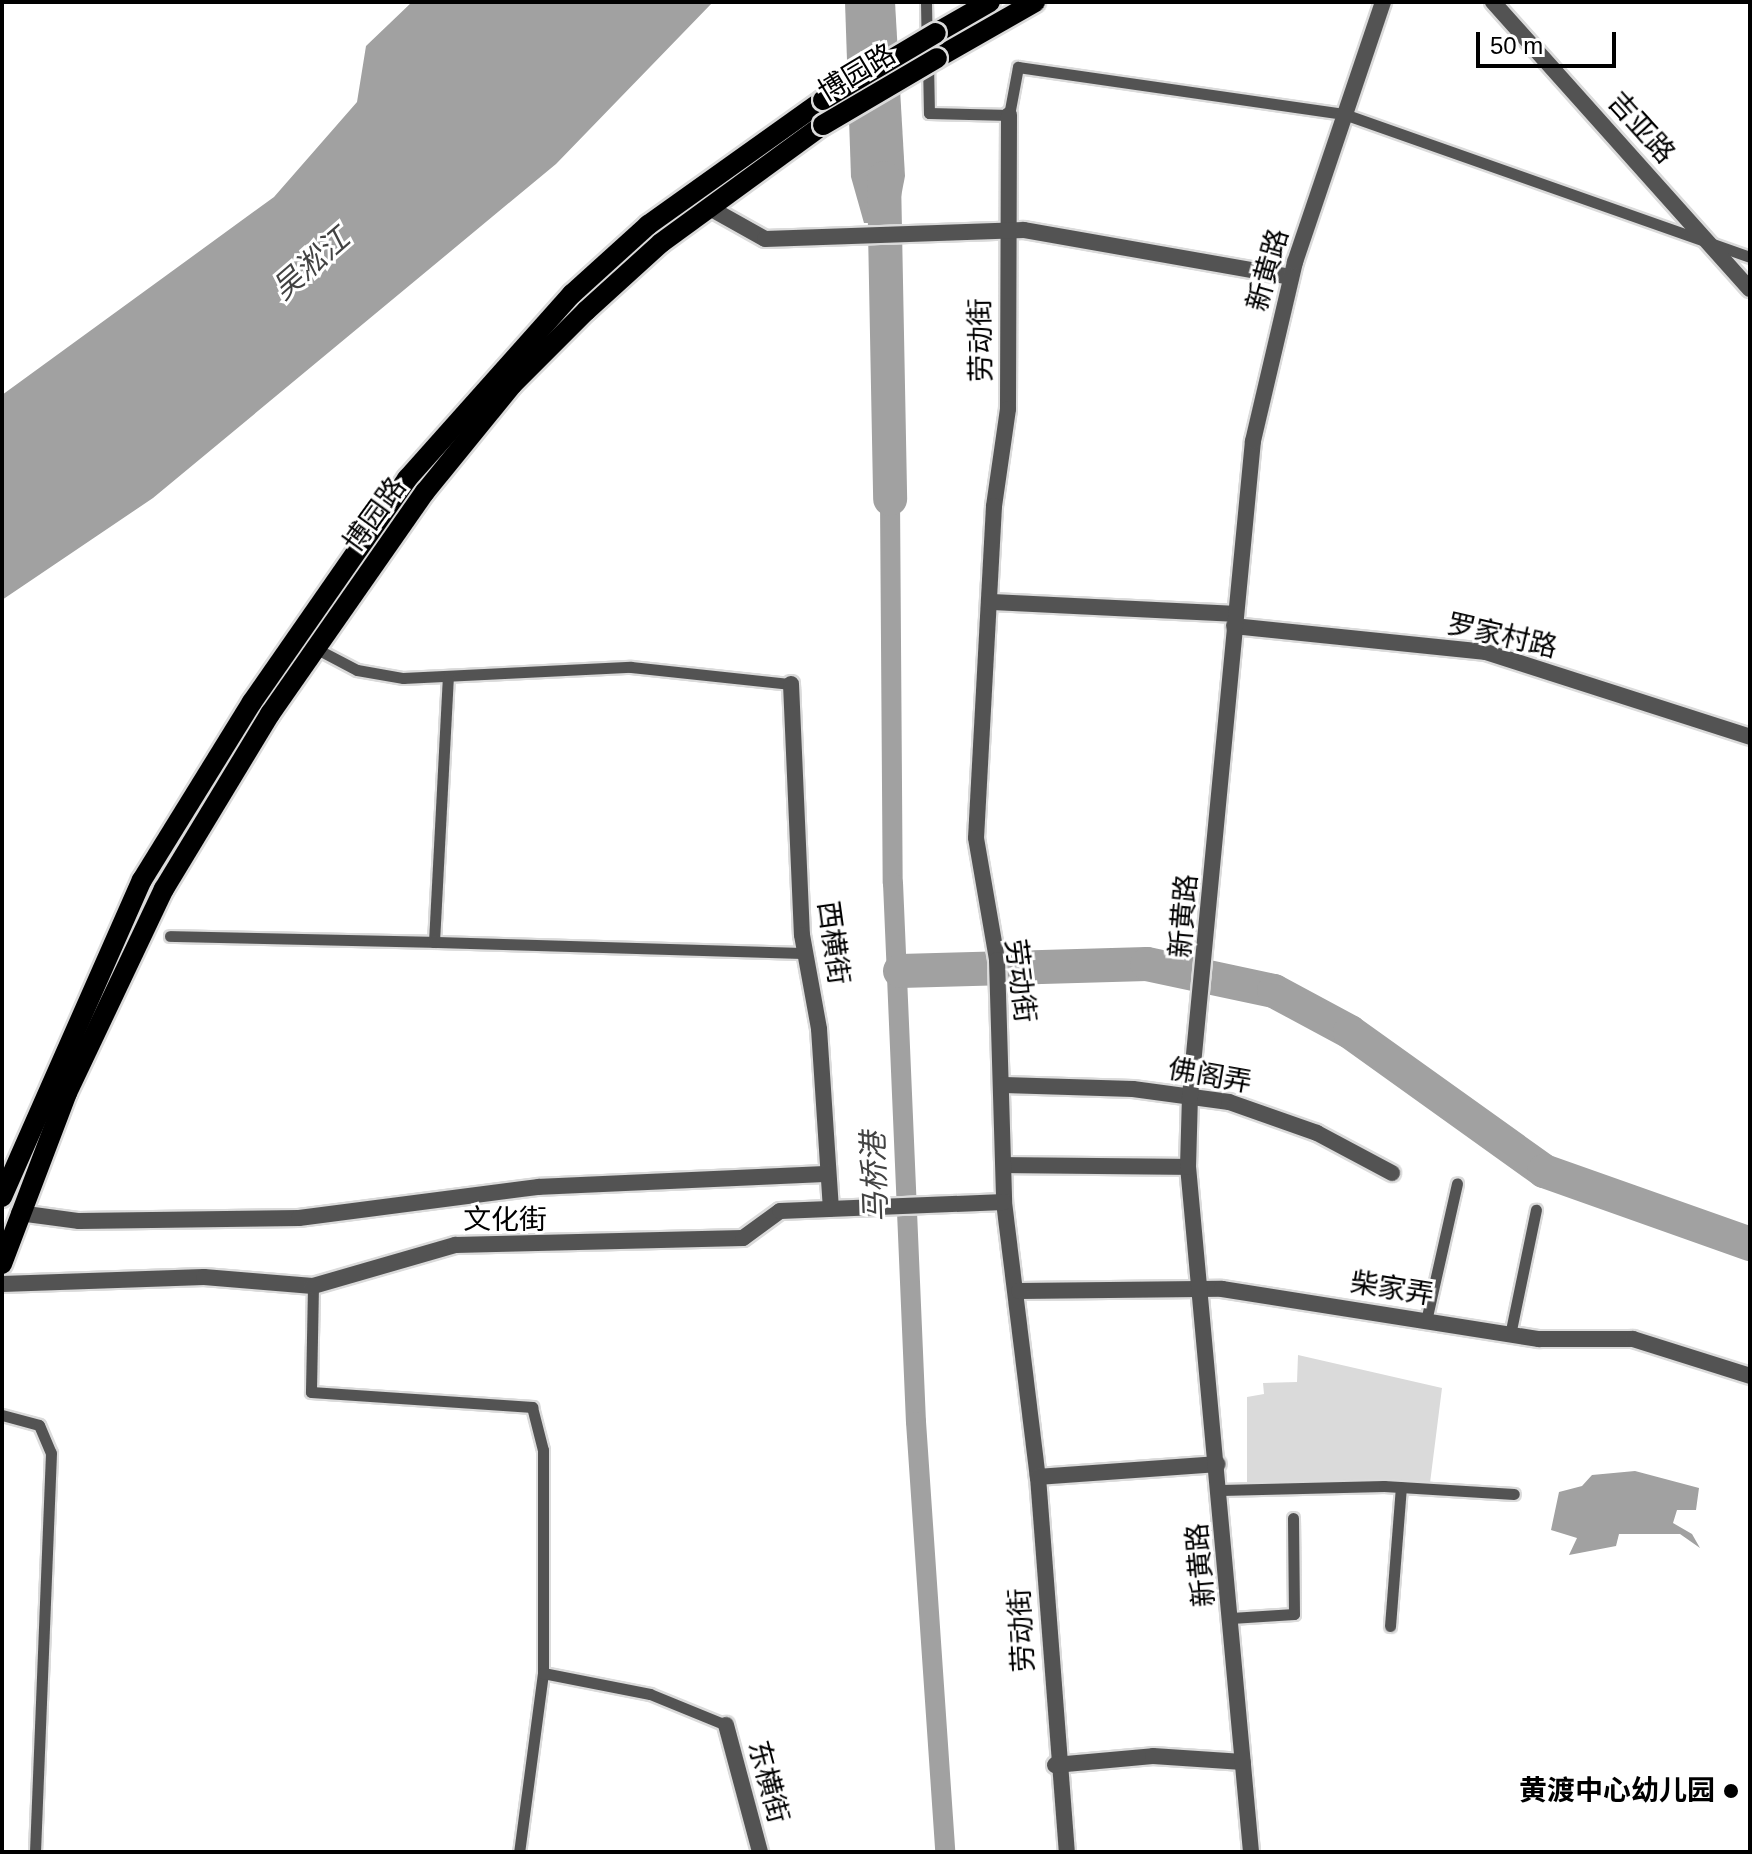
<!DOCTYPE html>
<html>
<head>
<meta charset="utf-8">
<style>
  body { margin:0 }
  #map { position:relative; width:1752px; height:1854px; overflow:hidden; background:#fff; font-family:Arial,"Noto Sans SC",sans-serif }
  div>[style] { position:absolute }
  .green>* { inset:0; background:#dadada }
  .water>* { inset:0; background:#a1a1a1 }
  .canal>* { height:20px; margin:-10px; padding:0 10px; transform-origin:10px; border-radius:10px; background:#a1a1a1 }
  .river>* { height:34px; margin:-17px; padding:0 17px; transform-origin:17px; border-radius:17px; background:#a1a1a1 }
  .roads { filter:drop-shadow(2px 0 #dbdbdb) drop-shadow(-2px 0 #dbdbdb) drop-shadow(0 2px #dbdbdb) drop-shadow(0 -2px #dbdbdb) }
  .service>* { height:11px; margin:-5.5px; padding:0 5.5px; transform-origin:5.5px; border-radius:5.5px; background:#535353 }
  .pedestrian>* { height:16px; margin:-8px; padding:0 8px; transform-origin:8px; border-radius:8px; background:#535353 }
  .minor>* { height:16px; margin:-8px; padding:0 8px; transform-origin:8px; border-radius:8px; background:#535353 }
  .tertiary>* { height:16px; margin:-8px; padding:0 8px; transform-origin:8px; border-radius:8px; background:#535353 }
  .primary>* { height:20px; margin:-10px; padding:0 10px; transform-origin:10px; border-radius:10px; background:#000 }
  .bridges { filter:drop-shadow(2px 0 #dbdbdb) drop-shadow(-2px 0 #dbdbdb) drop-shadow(0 2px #dbdbdb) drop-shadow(0 -2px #dbdbdb) }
  .primary-bridge>* { height:20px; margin:-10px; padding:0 10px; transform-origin:10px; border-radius:10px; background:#000 }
  .dots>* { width:22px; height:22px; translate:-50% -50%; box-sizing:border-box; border:4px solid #fff; border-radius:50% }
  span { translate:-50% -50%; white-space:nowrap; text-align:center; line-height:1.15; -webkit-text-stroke:6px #fff; paint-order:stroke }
  .street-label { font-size:28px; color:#000 }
  .poi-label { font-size:28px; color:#000; font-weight:700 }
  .right { translate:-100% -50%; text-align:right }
  .water-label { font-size:30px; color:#424242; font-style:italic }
  .frame { position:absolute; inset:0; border:4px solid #000; pointer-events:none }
  .scale { position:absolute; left:1476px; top:32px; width:140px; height:36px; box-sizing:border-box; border:4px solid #000; border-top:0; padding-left:10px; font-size:24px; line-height:28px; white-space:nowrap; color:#000; -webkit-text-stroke:6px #fff; paint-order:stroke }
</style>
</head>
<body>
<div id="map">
  <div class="green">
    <div style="clip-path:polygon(1298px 1355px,1442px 1388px,1430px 1483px,1247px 1482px,1247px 1397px,1264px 1394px,1263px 1383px,1297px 1382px)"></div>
  </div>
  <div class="water">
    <div style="clip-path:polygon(412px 2px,713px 2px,556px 164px,153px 498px,2px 600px,2px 395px,274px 197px,357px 102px,366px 46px)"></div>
    <div style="clip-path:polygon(845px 2px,895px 2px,905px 176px,896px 223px,864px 223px,851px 177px)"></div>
    <div style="clip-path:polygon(1635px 1471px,1699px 1488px,1696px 1510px,1677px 1510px,1673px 1523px,1692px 1534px,1700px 1548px,1680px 1534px,1619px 1534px,1616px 1546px,1569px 1555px,1577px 1538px,1551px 1530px,1559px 1492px,1582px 1486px,1592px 1475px)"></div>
  </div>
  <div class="canal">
    <div style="left:890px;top:499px;width:384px;rotate:89.6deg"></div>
    <div style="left:893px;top:883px;width:539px;rotate:87.56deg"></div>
    <div style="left:916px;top:1422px;width:431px;rotate:86.1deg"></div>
  </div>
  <div class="river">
    <div style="left:884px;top:178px;width:321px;rotate:88.9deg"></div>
    <div style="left:900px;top:971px;width:247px;rotate:-1.6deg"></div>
    <div style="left:1147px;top:964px;width:130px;rotate:12deg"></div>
    <div style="left:1274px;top:991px;width:86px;rotate:28.3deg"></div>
    <div style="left:1350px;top:1032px;width:239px;rotate:35.6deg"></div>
    <div style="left:1544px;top:1171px;width:219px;rotate:19.5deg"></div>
  </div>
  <div class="roads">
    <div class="service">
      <div style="left:926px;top:2px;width:39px;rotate:89deg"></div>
      <div style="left:928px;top:62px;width:51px;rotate:88.9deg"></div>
      <div style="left:929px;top:113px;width:80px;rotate:1.4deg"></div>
      <div style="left:1009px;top:115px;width:49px;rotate:-79.4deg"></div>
      <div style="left:1018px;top:67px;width:329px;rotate:8.2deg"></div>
      <div style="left:1344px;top:114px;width:430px;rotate:19.4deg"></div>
      <div style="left:315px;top:648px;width:47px;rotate:27.6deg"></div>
      <div style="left:357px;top:670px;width:47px;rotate:9.9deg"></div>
      <div style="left:403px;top:678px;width:228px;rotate:-2.8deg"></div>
      <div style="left:631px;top:667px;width:161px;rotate:6.1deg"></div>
      <div style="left:170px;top:936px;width:264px;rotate:1.3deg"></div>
      <div style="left:434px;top:942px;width:265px;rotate:-87deg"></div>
      <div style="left:434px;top:942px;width:371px;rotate:1.7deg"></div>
      <div style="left:313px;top:1286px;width:106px;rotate:91.1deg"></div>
      <div style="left:311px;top:1392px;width:222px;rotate:3.9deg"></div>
      <div style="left:532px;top:1407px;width:44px;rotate:75.7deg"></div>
      <div style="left:543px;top:1450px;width:223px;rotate:90deg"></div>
      <div style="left:543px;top:1673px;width:181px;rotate:97.6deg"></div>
      <div style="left:1426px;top:1321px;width:141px;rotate:-77.3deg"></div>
      <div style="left:1510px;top:1335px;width:128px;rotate:-78.3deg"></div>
      <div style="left:2px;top:1415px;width:38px;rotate:15deg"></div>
      <div style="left:39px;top:1425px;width:30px;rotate:67deg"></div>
      <div style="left:51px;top:1453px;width:399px;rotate:92.3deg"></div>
      <div style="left:1221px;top:1490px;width:163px;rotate:-1.4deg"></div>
      <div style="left:1384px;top:1486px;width:130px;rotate:3.5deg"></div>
      <div style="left:1231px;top:1618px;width:63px;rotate:-3.6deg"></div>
      <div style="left:1294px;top:1614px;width:96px;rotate:-90.6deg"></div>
      <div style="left:1390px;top:1626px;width:139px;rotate:-85.5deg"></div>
      <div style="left:543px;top:1673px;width:109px;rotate:11.1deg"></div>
      <div style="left:650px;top:1694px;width:82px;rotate:22.2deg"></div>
    </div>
    <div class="pedestrian">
      <div style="left:1006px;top:1165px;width:182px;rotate:0.6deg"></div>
    </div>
    <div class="minor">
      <div style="left:1493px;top:2px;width:385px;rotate:48.2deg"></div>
      <div style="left:1009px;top:115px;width:294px;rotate:90.2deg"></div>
      <div style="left:1008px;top:409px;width:98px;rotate:98.2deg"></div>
      <div style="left:994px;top:506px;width:332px;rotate:93.1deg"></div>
      <div style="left:976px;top:838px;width:124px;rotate:80.2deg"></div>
      <div style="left:997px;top:960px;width:242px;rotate:88.3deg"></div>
      <div style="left:1004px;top:1202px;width:277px;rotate:83deg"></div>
      <div style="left:1038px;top:1477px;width:376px;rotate:85.6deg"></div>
      <div style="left:708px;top:207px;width:65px;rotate:29.3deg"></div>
      <div style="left:765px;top:239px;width:259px;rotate:-2deg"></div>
      <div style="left:1024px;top:230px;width:271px;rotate:10deg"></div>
      <div style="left:990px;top:602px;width:245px;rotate:2.8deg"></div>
      <div style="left:1234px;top:626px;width:253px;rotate:5.9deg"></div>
      <div style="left:1486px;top:652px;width:277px;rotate:17.8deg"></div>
      <div style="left:791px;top:684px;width:251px;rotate:87.5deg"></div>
      <div style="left:802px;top:935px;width:96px;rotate:79.7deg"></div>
      <div style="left:819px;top:1029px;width:180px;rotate:86.2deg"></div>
      <div style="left:1004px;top:1085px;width:129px;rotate:1.8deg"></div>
      <div style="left:1133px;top:1089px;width:97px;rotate:7.7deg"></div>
      <div style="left:1229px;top:1102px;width:93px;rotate:19.4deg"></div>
      <div style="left:1317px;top:1133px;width:85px;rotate:28.1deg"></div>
      <div style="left:19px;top:1213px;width:61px;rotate:7.6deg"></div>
      <div style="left:79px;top:1221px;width:220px;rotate:-0.8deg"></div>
      <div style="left:299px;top:1218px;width:242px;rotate:-7.4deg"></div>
      <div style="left:539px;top:1187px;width:289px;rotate:-2.6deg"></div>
      <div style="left:2px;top:1284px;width:202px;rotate:-2deg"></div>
      <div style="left:204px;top:1277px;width:109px;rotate:4.7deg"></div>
      <div style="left:313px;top:1286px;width:148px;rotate:-16.1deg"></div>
      <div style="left:455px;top:1245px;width:288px;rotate:-1.4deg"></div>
      <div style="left:743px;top:1238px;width:46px;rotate:-36.1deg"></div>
      <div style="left:780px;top:1211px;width:224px;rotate:-2.3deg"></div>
      <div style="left:1019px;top:1291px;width:203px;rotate:-0.6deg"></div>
      <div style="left:1222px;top:1289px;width:321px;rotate:9deg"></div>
      <div style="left:1539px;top:1339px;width:94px"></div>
      <div style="left:1633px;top:1339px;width:123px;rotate:17.5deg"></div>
      <div style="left:1038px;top:1477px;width:180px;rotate:-4.1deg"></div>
      <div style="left:726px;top:1725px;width:131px;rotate:75deg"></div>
      <div style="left:1055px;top:1765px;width:98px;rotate:-5.2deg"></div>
      <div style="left:1153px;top:1756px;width:90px;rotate:3.8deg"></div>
    </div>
    <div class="tertiary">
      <div style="left:1251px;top:1852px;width:688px;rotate:-95.25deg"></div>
      <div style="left:1188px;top:1167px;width:71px;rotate:-88.4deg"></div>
      <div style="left:1190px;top:1096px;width:658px;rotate:-84.51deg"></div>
      <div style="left:1253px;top:441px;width:184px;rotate:-76.8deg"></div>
      <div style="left:1295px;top:262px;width:274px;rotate:-71.3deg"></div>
    </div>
    <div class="primary">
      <div style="left:936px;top:33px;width:62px;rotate:-29.9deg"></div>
      <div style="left:937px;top:58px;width:113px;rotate:-29.7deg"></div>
      <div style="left:2px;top:1197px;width:347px;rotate:-66.2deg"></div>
      <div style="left:142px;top:880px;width:209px;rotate:-58.3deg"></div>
      <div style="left:252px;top:702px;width:272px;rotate:-55.2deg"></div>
      <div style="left:407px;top:479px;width:248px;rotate:-48.3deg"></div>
      <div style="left:572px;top:294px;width:103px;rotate:-42.2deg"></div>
      <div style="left:648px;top:225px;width:215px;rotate:-35.5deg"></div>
      <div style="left:2px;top:1264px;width:183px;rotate:-69.2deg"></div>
      <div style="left:67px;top:1093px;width:226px;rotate:-64.6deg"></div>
      <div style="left:164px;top:889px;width:205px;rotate:-58.8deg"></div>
      <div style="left:270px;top:714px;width:271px;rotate:-55.1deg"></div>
      <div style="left:425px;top:492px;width:138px;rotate:-50.9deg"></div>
      <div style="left:512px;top:385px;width:105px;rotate:-45deg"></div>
      <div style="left:586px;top:311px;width:101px;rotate:-42.2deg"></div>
      <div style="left:661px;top:243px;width:200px;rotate:-36.1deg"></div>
    </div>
  </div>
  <div class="bridges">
    <div class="primary-bridge">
      <div style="left:823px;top:100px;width:131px;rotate:-30.7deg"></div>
      <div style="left:823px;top:125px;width:132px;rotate:-30.4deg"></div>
    </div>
  </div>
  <div class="dots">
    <div style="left:1731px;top:1791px;background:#000"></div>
  </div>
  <div class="street-label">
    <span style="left:857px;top:73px;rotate:-31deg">博园路</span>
    <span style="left:1641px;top:128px;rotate:48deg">吉亚路</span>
    <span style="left:1268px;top:270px;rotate:-74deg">新黄路</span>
    <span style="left:981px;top:340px;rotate:-91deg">劳动街</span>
    <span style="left:375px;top:515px;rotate:-54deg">博园路</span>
    <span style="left:1502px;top:636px;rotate:13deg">罗家村路</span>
    <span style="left:1184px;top:916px;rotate:-85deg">新黄路</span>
    <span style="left:833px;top:943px;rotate:82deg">西横街</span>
    <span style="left:1020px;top:981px;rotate:83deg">劳动街</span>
    <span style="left:1210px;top:1076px;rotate:10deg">佛阁弄</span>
    <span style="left:505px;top:1220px">文化街</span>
    <span style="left:1392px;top:1289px;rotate:9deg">柴家弄</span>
    <span style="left:1201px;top:1565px;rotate:-95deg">新黄路</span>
    <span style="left:1022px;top:1630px;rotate:-93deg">劳动街</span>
    <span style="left:768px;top:1782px;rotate:75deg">东横街</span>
  </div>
  <div class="poi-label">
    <span class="right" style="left:1715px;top:1791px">黄渡中心幼儿园</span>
  </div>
  <div class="water-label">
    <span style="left:311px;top:264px;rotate:-41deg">吴淞江</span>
    <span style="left:875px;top:1177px;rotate:-92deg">马桥港</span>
  </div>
  <div class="frame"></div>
  <div class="scale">50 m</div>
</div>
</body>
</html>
